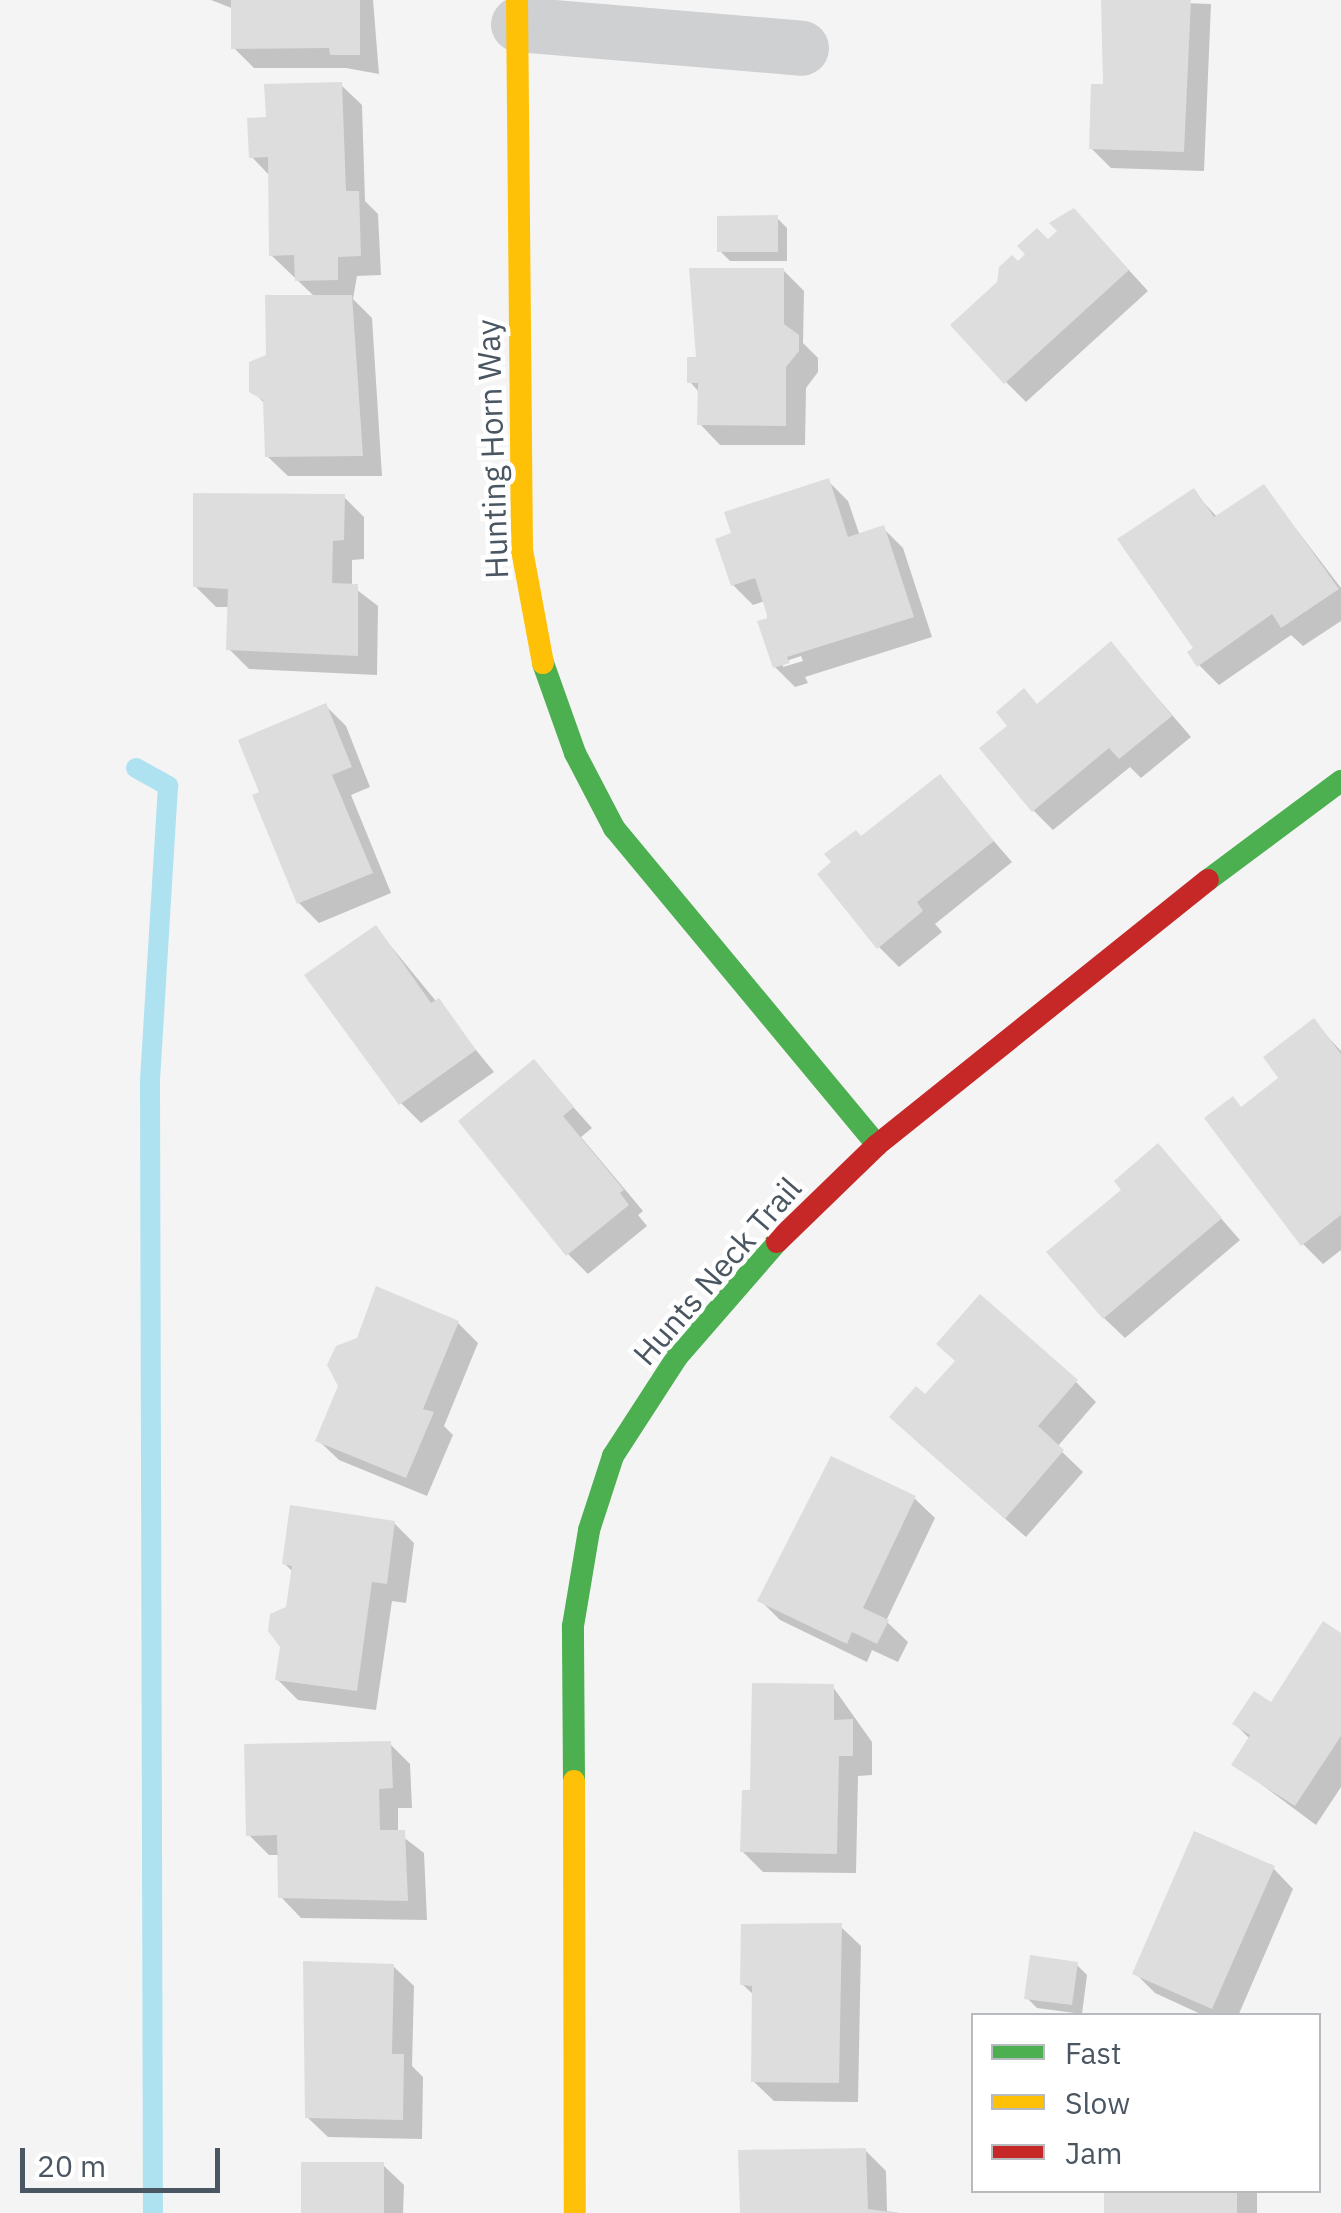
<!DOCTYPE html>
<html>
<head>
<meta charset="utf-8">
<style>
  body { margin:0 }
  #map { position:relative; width:1341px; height:2213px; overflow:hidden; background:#f4f4f4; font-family:"IBM Plex Sans",sans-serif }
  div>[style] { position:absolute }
  .shadow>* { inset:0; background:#0003 }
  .stream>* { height:20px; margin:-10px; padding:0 10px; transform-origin:10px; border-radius:10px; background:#aee2f0 }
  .building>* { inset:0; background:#ddddde }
  .street>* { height:55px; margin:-27.5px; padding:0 27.5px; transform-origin:27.5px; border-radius:27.5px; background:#ced0d2 }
  .fast>* { height:22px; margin:-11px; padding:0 11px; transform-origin:11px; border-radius:11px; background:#4caf50 }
  .slow>* { height:22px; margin:-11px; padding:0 11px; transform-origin:11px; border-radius:11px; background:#ffc107 }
  .jam>* { height:22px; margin:-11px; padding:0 11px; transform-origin:11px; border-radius:11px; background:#c62828 }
  span { translate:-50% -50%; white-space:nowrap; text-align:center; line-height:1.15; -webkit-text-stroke:9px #fff; paint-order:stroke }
  .street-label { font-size:32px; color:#4a5661 }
  .legend { position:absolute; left:971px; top:2013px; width:350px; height:180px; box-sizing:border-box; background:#fff; border:2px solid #b7bbc0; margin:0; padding:12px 18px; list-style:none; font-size:30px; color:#4a5661 }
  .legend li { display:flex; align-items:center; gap:20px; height:50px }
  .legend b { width:50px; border:2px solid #b7bbc0 }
  .scale { position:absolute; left:20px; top:2148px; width:200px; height:45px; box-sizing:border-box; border:5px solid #4a5661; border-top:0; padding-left:12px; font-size:30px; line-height:35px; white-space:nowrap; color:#4a5661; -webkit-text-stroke:8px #fff; paint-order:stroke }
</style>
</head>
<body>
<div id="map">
  <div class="shadow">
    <div style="clip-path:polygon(211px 0,373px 0,379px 74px,346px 68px,254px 68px,234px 48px,234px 9px)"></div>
    <div style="clip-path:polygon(1103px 0,1211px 4px,1204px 171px,1111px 168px,1091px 148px,1105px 87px)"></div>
    <div style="clip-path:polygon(341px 85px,362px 105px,365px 201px,378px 214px,381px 275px,357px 276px,353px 299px,372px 318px,382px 476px,288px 476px,267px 456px,266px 405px,252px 390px,268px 356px,315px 297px,271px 255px,270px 176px,251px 156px,268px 120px)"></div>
    <div style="clip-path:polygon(777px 218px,787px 228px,787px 261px,730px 261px,720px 251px)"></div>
    <div style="clip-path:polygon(1093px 231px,1148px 291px,1026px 402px,1006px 382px,1018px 264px)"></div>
    <div style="clip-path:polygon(783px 270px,804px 291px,803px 343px,818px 358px,818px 372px,806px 388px,805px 445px,720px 445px,700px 424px,700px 393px,690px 382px)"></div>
    <div style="clip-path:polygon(evenodd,828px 481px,848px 501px,860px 536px,883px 528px,903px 548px,932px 637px,805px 677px,808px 683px,795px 687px,775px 667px,765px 601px,753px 605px,733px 585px,828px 481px,801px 656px,803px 661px,783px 667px,783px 662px,801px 656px)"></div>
    <div style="clip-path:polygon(1264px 487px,1341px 588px,1341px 621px,1303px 646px,1291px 635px,1219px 685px,1199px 665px,1197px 649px,1193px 491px,1218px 518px)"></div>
    <div style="clip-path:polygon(344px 497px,364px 517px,364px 559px,352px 560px,352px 586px,378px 606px,377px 675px,249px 669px,229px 649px,230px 607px,216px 607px,195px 586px)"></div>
    <div style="clip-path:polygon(1111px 644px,1191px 737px,1141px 778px,1130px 767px,1053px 830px,1033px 810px,1038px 706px)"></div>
    <div style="clip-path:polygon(326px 706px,346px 726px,370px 787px,351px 795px,391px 893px,319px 923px,299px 903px,263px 793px)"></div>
    <div style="clip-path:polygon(939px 778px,1012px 862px,935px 924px,942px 932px,899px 967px,879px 947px,862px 839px)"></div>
    <div style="clip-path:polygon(376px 928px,494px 1072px,421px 1123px,401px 1103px)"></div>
    <div style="clip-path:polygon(1314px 1022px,1341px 1051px,1341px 1250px,1323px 1264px,1303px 1244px,1242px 1109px,1282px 1079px)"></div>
    <div style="clip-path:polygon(534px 1063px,592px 1128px,581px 1137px,643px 1211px,638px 1215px,647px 1226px,588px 1274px,568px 1254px)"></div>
    <div style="clip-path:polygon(1158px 1147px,1240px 1240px,1125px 1338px,1104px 1318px,1125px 1190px)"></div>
    <div style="clip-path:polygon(458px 1323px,478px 1343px,444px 1426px,453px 1435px,427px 1496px,339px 1460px,318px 1440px)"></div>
    <div style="clip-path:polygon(958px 1362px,1076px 1382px,1096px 1402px,1057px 1447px,1083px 1472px,1026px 1537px,912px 1437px,926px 1398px)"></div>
    <div style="clip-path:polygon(914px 1498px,935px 1518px,886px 1621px,908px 1642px,898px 1662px,872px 1650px,867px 1662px,780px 1620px,760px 1600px)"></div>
    <div style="clip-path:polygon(394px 1523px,414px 1543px,406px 1603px,392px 1601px,376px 1710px,298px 1700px,278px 1680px,293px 1572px,284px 1563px)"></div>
    <div style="clip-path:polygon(1341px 1636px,1341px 1787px,1316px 1825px,1234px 1764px,1250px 1739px,1235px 1724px,1271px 1706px)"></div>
    <div style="clip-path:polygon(833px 1687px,872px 1742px,872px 1775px,858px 1776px,856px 1873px,763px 1872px,742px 1851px,753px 1792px)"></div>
    <div style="clip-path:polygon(390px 1744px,410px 1764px,412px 1808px,398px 1808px,398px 1833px,424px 1853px,427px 1920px,301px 1918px,281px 1897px,280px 1855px,269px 1855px,249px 1835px)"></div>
    <div style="clip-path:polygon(1273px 1868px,1293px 1889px,1238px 2016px,1205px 2016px,1155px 1993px,1135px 1973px)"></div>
    <div style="clip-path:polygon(840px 1926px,861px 1946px,858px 2102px,774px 2101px,753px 2081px,755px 1996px,742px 1984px)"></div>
    <div style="clip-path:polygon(1077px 1965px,1087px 1975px,1082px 2014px,1037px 2008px,1027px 1998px)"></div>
    <div style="clip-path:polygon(393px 1966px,414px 1986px,412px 2066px,423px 2077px,422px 2139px,328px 2137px,307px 2117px)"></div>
    <div style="clip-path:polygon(865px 2150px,886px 2171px,887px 2211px,899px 2213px,742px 2213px)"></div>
    <div style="clip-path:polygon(383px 2165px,404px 2185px,403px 2213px,303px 2213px)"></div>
    <div style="clip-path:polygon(1134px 2190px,1257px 2190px,1257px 2213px,1106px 2213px)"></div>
  </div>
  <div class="stream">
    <div style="left:136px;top:768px;width:37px;rotate:29deg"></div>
    <div style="left:168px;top:786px;width:297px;rotate:93.5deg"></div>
    <div style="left:150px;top:1082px;width:1131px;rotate:89.85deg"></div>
  </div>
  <div class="building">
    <div style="clip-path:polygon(231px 0,360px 0,360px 55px,330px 55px,329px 48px,231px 49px)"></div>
    <div style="clip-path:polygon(1101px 0,1191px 0,1184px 152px,1089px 149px,1091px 84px,1103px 84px)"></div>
    <div style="clip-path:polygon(342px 82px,346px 191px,359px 191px,361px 256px,338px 257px,338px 280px,295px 281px,294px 255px,269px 256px,268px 157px,249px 158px,247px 118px,266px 117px,264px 84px)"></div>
    <div style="clip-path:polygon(1074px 208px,1129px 270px,1004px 384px,950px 325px,997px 282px,999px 267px,1012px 255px,1018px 261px,1025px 254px,1017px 246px,1037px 228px,1048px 239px,1057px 231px,1049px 223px)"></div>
    <div style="clip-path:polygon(778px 215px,778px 252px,717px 252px,717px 216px)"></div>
    <div style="clip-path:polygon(689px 268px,784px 268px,784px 324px,799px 335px,799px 351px,786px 367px,786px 426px,697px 425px,698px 383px,687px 383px,687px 357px,696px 357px)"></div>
    <div style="clip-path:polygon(265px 295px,352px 295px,363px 456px,265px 457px,263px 400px,249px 392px,249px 362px,266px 355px)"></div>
    <div style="clip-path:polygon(829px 478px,848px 537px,884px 525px,914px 617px,787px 657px,790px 663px,773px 668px,757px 621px,768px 618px,755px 578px,731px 586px,715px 539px,731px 533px,724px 512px)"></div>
    <div style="clip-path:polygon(1264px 484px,1339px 589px,1281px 628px,1272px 614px,1197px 667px,1187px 652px,1193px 648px,1117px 539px,1194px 488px,1214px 517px)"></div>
    <div style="clip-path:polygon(193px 493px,345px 494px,344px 540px,333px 541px,332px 583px,358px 584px,358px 656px,226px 650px,228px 589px,193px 587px)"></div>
    <div style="clip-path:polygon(1111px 641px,1172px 716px,1119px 759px,1109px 748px,1032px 812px,979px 748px,1007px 726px,996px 712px,1024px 688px,1037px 704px)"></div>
    <div style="clip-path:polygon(326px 703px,352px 767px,332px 775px,373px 873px,297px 904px,252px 795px,259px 792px,238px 740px)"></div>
    <div style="clip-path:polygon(940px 774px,994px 841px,917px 902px,923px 911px,877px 949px,817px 874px,831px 862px,824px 854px,856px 830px,861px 836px)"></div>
    <div style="clip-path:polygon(376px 925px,431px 1003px,439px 998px,476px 1050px,399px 1105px,304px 975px)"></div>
    <div style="clip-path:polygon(1314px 1018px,1341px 1054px,1341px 1215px,1301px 1246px,1204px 1118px,1233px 1096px,1241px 1107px,1278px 1078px,1263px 1057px)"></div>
    <div style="clip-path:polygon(534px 1059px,574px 1107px,563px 1116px,624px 1190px,620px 1193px,629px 1205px,566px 1256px,458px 1121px)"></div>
    <div style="clip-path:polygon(1158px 1143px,1222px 1218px,1103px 1319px,1046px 1252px,1121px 1190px,1114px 1181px)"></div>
    <div style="clip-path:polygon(376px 1286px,459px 1321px,423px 1409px,434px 1412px,406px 1478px,315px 1441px,338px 1386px,327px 1365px,336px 1346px,357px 1338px)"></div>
    <div style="clip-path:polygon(980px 1294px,1078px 1380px,1038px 1426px,1064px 1450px,1005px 1519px,889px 1417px,916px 1386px,925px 1394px,955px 1361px,936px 1344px)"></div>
    <div style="clip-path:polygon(831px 1456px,916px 1496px,863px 1608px,889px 1620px,877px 1644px,852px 1632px,847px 1644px,757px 1601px)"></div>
    <div style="clip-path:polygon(290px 1505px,395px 1521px,387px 1584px,372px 1582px,357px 1691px,275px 1680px,280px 1647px,268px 1631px,270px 1614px,286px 1607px,292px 1566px,282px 1564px)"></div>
    <div style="clip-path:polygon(1323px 1621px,1341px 1633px,1341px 1736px,1295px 1806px,1231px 1765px,1250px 1735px,1232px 1724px,1254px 1691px,1271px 1702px)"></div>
    <div style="clip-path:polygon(752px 1683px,834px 1684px,834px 1720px,853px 1719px,853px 1756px,839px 1756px,837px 1854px,740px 1852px,742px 1790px,750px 1790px)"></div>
    <div style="clip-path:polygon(391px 1741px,393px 1788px,379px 1789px,380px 1830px,405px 1830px,408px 1901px,278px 1898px,277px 1835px,246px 1836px,244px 1744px)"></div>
    <div style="clip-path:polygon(1194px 1831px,1275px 1866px,1212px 2009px,1132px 1974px)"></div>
    <div style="clip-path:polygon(842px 1923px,839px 2083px,751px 2082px,752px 1986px,740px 1985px,741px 1924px)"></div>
    <div style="clip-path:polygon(1030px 1955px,1078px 1962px,1072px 2005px,1024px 1999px)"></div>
    <div style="clip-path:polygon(303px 1961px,394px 1964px,392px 2054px,404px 2054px,403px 2120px,305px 2118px)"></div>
    <div style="clip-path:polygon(866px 2148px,868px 2209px,898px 2213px,740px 2213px,738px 2150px)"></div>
    <div style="clip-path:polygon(301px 2162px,384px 2162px,384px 2213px,301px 2213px)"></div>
    <div style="clip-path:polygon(1132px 2190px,1237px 2190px,1237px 2213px,1104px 2213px,1104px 2192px)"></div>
  </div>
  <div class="street">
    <div style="left:518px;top:24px;width:284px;rotate:4.8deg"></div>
  </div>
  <div class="fast">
    <div style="left:543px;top:663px;width:96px;rotate:70.4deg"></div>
    <div style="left:575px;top:753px;width:85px;rotate:62.5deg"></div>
    <div style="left:614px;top:828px;width:412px;rotate:50.3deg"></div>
    <div style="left:1208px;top:880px;width:166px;rotate:-36.7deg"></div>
    <div style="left:574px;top:1781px;width:155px;rotate:-90.4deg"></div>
    <div style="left:573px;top:1626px;width:97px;rotate:-80.5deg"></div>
    <div style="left:589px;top:1530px;width:78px;rotate:-72deg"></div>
    <div style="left:613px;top:1456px;width:118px;rotate:-57.1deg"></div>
    <div style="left:677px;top:1357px;width:152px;rotate:-49deg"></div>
  </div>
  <div class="slow">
    <div style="left:517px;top:0;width:550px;rotate:89.48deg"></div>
    <div style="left:522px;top:550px;width:115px;rotate:79.5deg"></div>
    <div style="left:574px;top:1781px;width:432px;rotate:89.9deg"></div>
  </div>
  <div class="jam">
    <div style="left:777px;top:1242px;width:139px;rotate:-44.1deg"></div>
    <div style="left:877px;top:1145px;width:424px;rotate:-38.7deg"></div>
  </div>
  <div class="street-label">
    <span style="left:492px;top:449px;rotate:-92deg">Hunting Horn Way</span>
    <span style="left:717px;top:1271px;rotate:-49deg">Hunts Neck Trail</span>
  </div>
  <ul class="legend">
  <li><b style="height:12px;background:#4caf50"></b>Fast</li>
  <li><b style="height:12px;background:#ffc107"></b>Slow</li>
  <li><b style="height:12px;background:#c62828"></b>Jam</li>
  </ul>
  <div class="scale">20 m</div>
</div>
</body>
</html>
